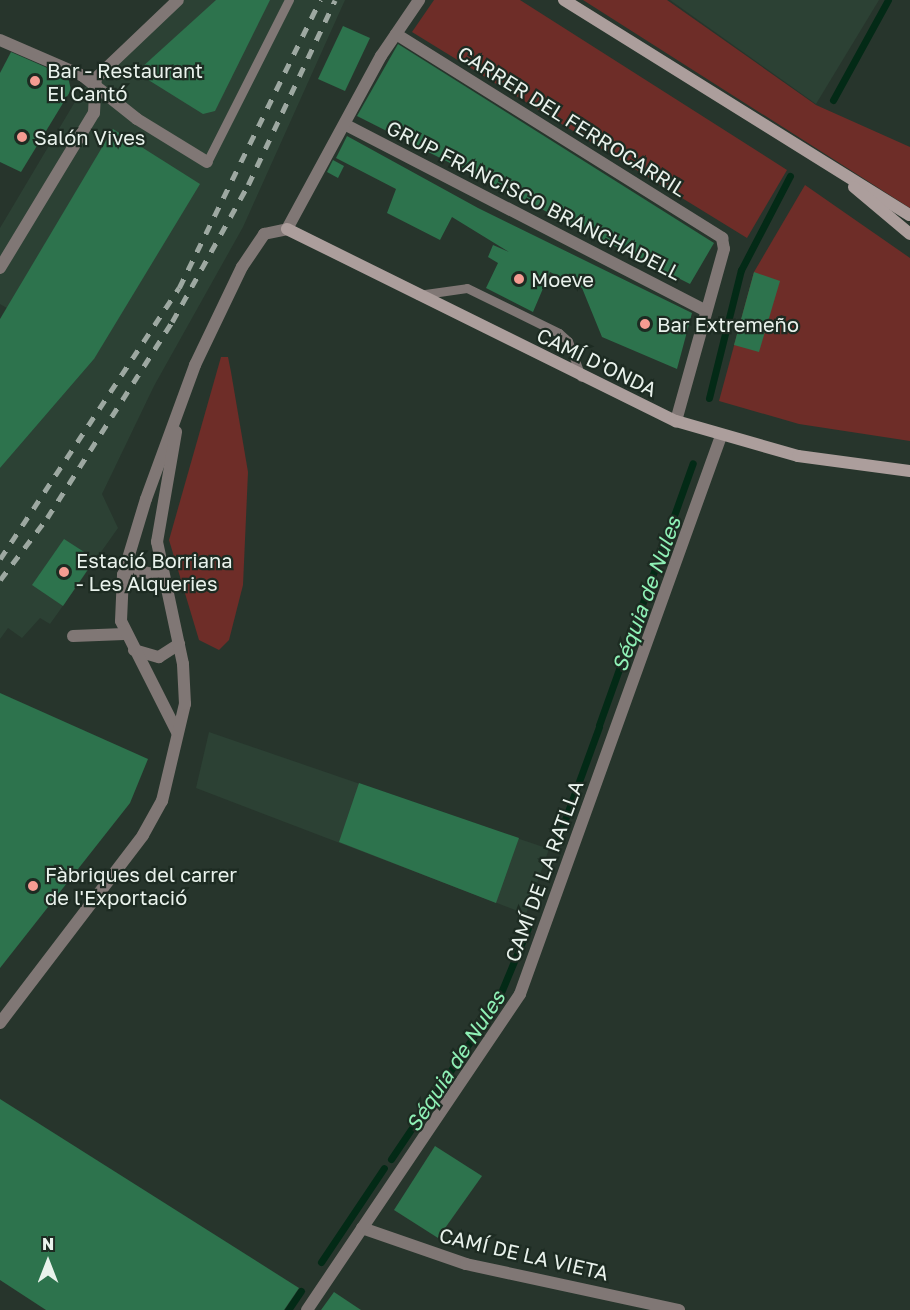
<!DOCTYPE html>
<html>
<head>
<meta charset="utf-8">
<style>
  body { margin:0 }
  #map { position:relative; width:910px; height:1310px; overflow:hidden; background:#27352c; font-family:"Golos Text",sans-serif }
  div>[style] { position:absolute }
  .built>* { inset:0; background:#2c4134 }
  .green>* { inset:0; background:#6e2d28 }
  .stream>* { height:7px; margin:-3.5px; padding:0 3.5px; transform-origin:3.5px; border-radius:3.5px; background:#032a16 }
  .building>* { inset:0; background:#2d734d }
  .lane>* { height:9px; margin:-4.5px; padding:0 4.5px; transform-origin:4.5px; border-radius:4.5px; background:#807775 }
  .street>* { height:12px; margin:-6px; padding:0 6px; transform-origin:6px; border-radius:6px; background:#807775 }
  .secondary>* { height:12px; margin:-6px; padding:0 6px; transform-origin:6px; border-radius:6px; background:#ac9e9c }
  .rail>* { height:4.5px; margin-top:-2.25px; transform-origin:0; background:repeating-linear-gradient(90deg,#9da8a1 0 10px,transparent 0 20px) }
  .dots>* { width:16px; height:16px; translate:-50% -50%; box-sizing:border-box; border:3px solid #1d2b22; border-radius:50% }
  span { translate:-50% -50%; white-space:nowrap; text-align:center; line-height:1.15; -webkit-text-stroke:4.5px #1d2b22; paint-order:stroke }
  .poi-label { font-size:20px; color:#e9f2ec }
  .left { translate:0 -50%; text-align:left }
  .street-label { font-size:20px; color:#e9f2ec }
  .water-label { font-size:21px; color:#8ff1b6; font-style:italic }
  .north { position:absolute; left:18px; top:1232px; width:60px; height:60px; -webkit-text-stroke:4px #1d2b22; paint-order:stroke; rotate:0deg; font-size:16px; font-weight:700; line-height:24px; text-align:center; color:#e9f2ec }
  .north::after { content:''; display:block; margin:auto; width:21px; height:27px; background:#e9f2ec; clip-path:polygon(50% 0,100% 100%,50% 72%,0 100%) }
</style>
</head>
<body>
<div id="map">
  <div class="built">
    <div style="clip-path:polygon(178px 0,345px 0,243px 227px,154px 386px,102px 494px,118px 528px,50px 624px,40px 618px,22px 638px,8px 628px,0 639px,0 468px,94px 359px,0 304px,0 228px,82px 90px)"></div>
    <div style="clip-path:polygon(670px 0,879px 0,816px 104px)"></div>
    <div style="clip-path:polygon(209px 732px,549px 849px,526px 914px,196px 788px)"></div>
  </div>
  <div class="green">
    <div style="clip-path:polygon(434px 0,520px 0,787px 170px,747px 238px,412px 32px)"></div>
    <div style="clip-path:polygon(583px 0,667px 0,816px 105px,910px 147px,910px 208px)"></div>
    <div style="clip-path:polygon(805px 185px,910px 258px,910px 441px,799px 424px,719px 401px,754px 272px)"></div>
    <div style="clip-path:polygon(221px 357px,228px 357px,231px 372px,248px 472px,243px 585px,229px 640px,219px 650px,199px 640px,169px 540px)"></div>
  </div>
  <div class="stream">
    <div style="left:833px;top:100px;width:114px;rotate:-61.2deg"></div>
    <div style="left:709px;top:398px;width:132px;rotate:-76deg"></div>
    <div style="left:741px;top:270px;width:106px;rotate:-62.5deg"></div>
    <div style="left:599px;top:725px;width:278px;rotate:-70.3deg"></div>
    <div style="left:555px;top:847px;width:128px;rotate:-69.9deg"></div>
    <div style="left:391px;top:1159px;width:189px;rotate:-56deg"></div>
    <div style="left:497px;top:1002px;width:80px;rotate:-67.3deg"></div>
    <div style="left:321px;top:1262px;width:113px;rotate:-56.2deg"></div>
    <div style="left:288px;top:1310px;width:23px;rotate:-56deg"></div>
  </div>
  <div class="building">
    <div style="clip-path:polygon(216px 0,270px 0,215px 111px,203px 114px,142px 76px,141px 68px)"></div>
    <div style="clip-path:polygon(343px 26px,370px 38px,345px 91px,318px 79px)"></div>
    <div style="clip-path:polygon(398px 44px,714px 243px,690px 284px,357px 116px)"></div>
    <div style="clip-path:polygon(11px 52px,68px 77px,71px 90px,21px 172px,0 162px,0 73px)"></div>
    <div style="clip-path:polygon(113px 129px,200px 184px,94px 359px,0 468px,0 319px)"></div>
    <div style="clip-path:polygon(347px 136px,478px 208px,692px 313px,677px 369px,602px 337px,582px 288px,550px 272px,533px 312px,486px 288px,498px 263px,488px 257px,493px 245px,509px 252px,452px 217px,440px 240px,387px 213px,396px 189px,336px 158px)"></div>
    <div style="clip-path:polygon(333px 160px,344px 166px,338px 178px,327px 172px)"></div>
    <div style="clip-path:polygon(754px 272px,780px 281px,759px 352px,734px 345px)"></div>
    <div style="clip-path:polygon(64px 539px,95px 559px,63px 606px,32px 585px)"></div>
    <div style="clip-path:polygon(0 693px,148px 759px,130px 803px,0 968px)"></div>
    <div style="clip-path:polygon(359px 783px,519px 838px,496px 903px,339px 842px)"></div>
    <div style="clip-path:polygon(0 1099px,299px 1288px,284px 1310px,46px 1310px,0 1280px)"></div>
    <div style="clip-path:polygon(435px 1146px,482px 1176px,438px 1238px,394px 1210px)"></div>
    <div style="clip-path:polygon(334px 1292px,361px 1310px,321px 1310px)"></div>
  </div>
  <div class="lane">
    <div style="left:207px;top:162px;width:182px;rotate:-63.2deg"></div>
    <div style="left:418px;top:295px;width:49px;rotate:-8.1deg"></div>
    <div style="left:467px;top:288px;width:102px;rotate:26.1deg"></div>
    <div style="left:559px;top:333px;width:12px;rotate:42deg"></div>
    <div style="left:568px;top:341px;width:38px;rotate:70deg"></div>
  </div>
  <div class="street">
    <div style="left:396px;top:34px;width:385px;rotate:32deg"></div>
    <div style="left:722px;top:238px;width:11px;rotate:80deg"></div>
    <div style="left:724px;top:249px;width:179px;rotate:105.6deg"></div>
    <div style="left:0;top:40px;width:90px;rotate:23.4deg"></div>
    <div style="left:83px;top:76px;width:69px;rotate:38.5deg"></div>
    <div style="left:137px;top:119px;width:82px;rotate:31.6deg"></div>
    <div style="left:346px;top:125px;width:403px;rotate:27.3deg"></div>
    <div style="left:0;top:268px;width:181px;rotate:-58.8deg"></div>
    <div style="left:94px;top:113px;width:35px;rotate:-87deg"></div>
    <div style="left:96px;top:78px;width:113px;rotate:-43.6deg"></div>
    <div style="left:123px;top:575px;width:16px;rotate:-14deg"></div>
    <div style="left:139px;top:571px;width:24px;rotate:12deg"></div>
    <div style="left:73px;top:636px;width:51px;rotate:-2.2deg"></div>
    <div style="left:134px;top:650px;width:26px;rotate:16deg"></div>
    <div style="left:159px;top:657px;width:24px;rotate:-33deg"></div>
    <div style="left:177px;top:732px;width:124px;rotate:-116.8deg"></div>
    <div style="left:121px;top:621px;width:46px;rotate:-87.5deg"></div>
    <div style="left:123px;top:575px;width:79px;rotate:-73.2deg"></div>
    <div style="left:146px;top:499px;width:143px;rotate:-69.9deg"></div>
    <div style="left:195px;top:365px;width:109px;rotate:-64.4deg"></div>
    <div style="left:242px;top:267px;width:40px;rotate:-56deg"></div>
    <div style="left:264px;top:234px;width:24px;rotate:-12deg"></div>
    <div style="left:287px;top:229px;width:197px;rotate:-61.5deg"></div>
    <div style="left:381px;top:56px;width:68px;rotate:-55.8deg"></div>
    <div style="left:0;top:1023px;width:236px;rotate:-52.7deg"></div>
    <div style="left:143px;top:835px;width:39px;rotate:-61deg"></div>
    <div style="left:162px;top:801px;width:100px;rotate:-76.7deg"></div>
    <div style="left:185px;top:704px;width:40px;rotate:-92.9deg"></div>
    <div style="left:183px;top:664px;width:125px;rotate:-102deg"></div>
    <div style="left:157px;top:542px;width:112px;rotate:-80.2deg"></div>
    <div style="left:362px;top:1228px;width:110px;rotate:19.1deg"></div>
    <div style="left:466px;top:1264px;width:218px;rotate:12.2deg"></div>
    <div style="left:307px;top:1310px;width:381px;rotate:-56deg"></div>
    <div style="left:520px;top:994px;width:593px;rotate:-70.19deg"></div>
  </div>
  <div class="secondary">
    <div style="left:564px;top:0;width:407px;rotate:31.9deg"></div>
    <div style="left:854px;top:187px;width:73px;rotate:40deg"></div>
    <div style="left:287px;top:229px;width:434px;rotate:26.3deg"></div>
    <div style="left:676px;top:421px;width:127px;rotate:16deg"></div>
    <div style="left:798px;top:456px;width:113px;rotate:7.6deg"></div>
  </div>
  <div class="rail">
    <div style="left:0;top:559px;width:325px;rotate:-56.6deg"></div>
    <div style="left:179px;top:288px;width:321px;rotate:-63.9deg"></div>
    <div style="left:0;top:580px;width:78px;rotate:-52.8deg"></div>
    <div style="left:47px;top:518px;width:232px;rotate:-57.5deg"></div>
    <div style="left:172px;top:322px;width:157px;rotate:-61deg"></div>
    <div style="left:248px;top:185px;width:204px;rotate:-64.8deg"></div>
  </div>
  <div class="dots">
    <div style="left:35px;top:81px;background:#f59c92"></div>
    <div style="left:22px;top:137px;background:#f59c92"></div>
    <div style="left:519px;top:279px;background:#f59c92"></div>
    <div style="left:645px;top:324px;background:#f59c92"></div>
    <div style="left:64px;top:572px;background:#f59c92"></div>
    <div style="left:33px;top:886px;background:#f59c92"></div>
  </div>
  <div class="poi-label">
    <span class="left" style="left:47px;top:82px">Bar - Restaurant<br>El Cantó</span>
    <span class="left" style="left:34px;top:137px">Salón Vives</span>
    <span class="left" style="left:531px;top:279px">Moeve</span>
    <span class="left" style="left:657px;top:324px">Bar Extremeño</span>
    <span class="left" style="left:76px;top:572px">Estació Borriana<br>- Les Alqueries</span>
    <span class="left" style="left:45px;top:886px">Fàbriques del carrer<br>de l'Exportació</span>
  </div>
  <div class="street-label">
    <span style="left:572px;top:121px;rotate:32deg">CARRER DEL FERROCARRIL</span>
    <span style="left:534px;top:200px;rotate:27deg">GRUP FRANCISCO BRANCHADELL</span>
    <span style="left:597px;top:362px;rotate:26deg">CAMÍ D'ONDA</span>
    <span style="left:544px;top:871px;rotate:-70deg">CAMÍ DE LA RATLLA</span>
    <span style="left:524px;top:1254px;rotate:13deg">CAMÍ DE LA VIETA</span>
  </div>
  <div class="water-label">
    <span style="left:646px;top:594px;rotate:-70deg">Séquia de Nules</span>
    <span style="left:455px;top:1061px;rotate:-57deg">Séquia de Nules</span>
  </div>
  <div class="north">N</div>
</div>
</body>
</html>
